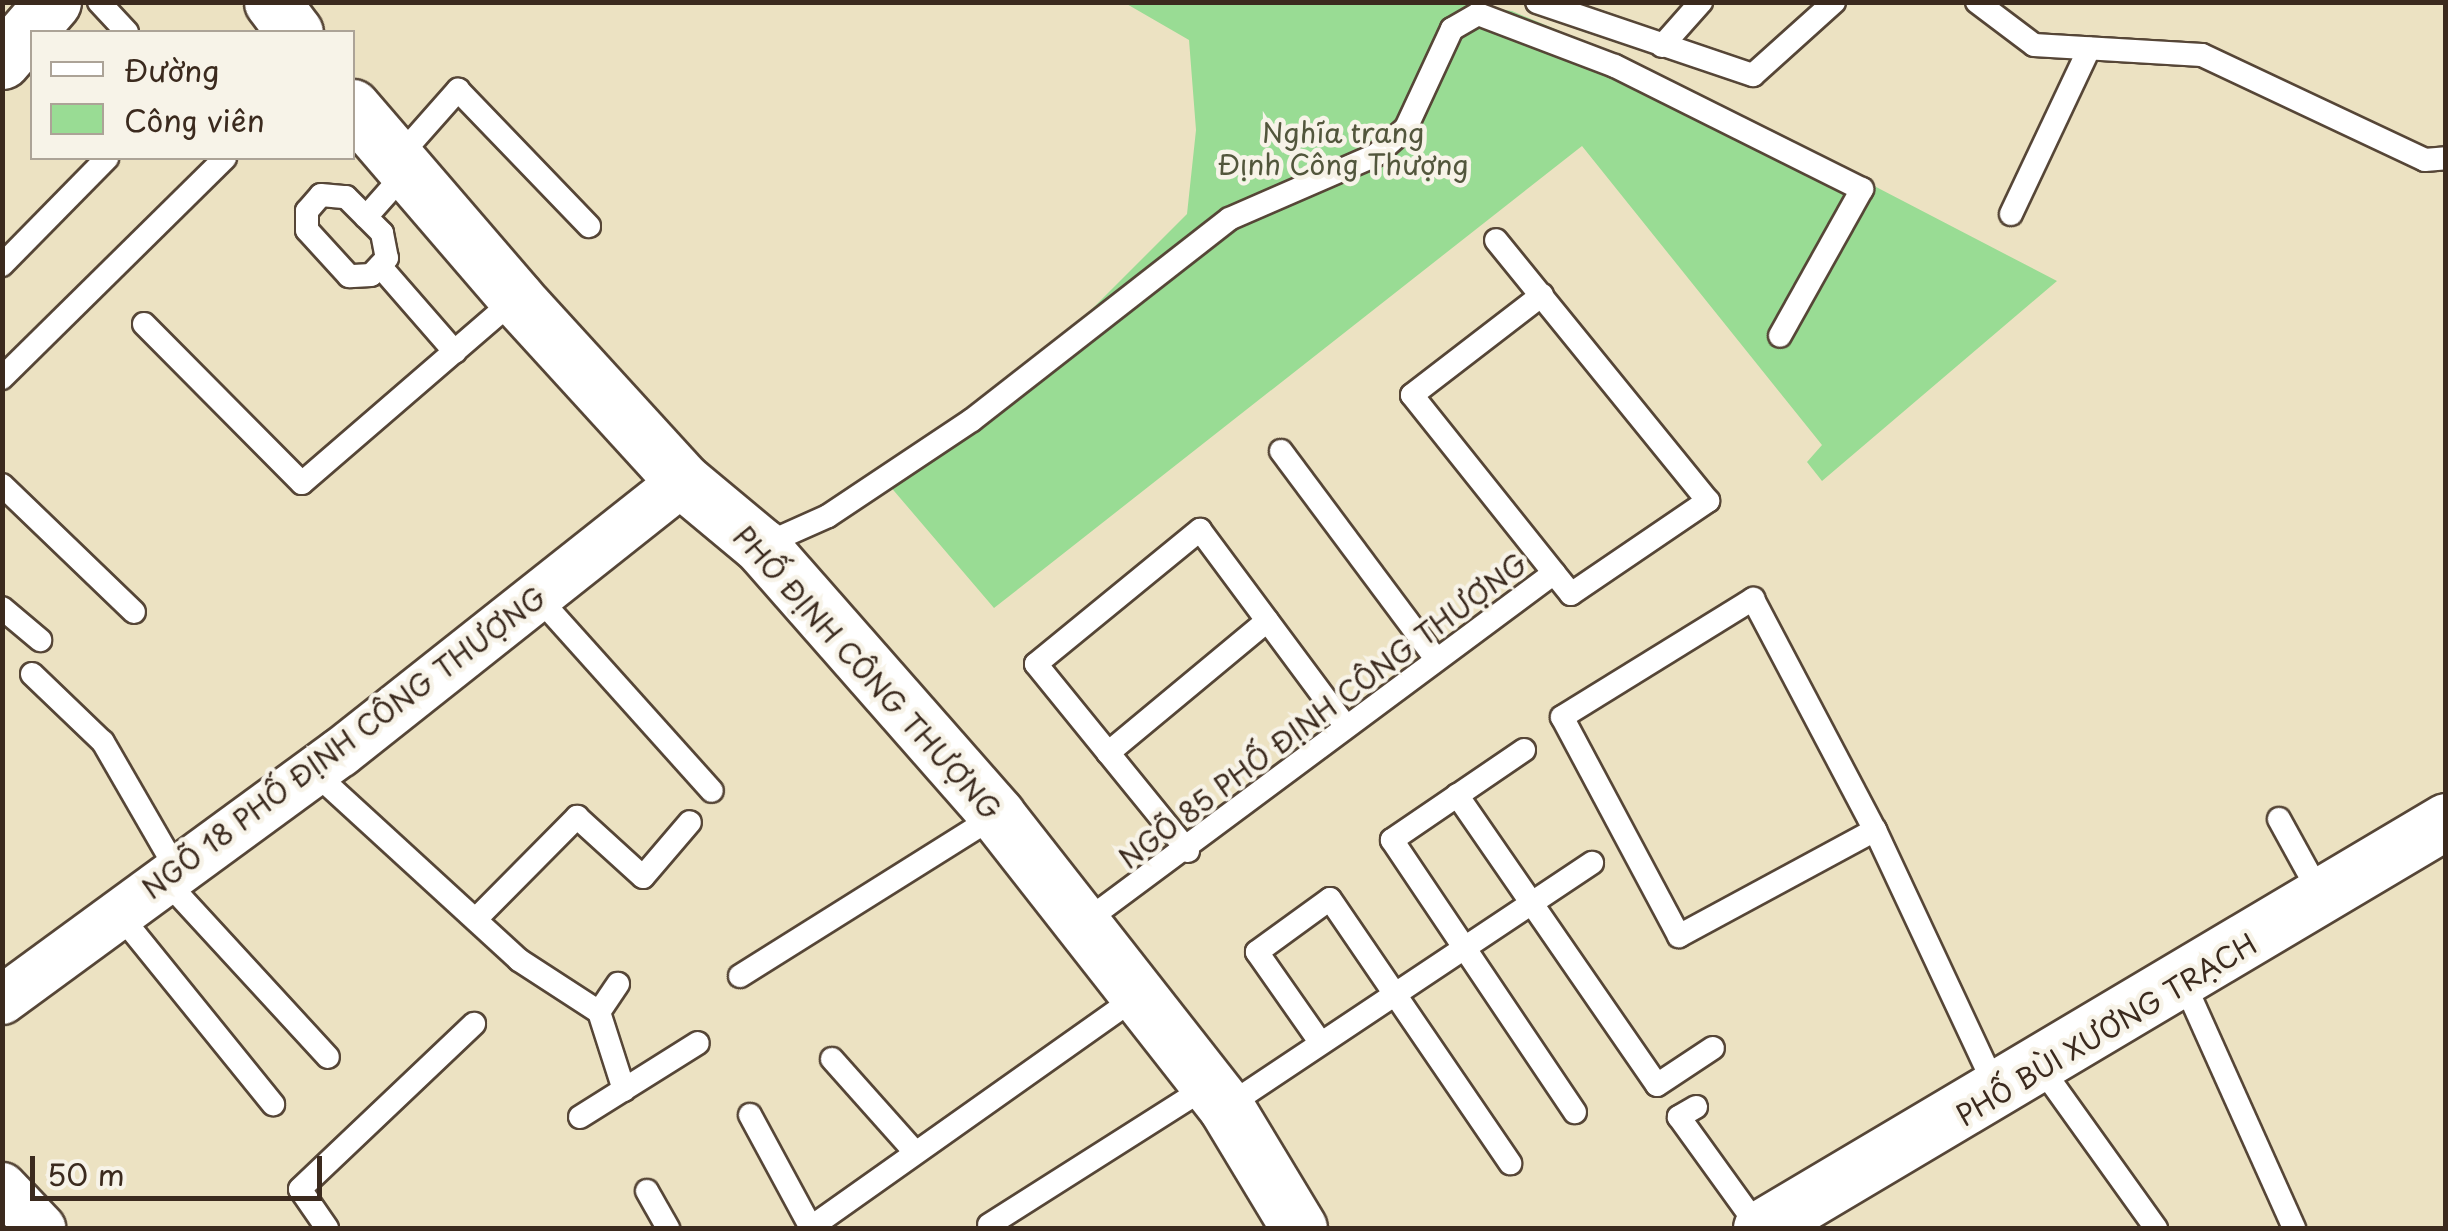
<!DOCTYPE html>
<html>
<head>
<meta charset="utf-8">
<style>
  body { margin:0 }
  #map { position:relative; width:2448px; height:1231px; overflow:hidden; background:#ece2c2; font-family:"Playpen Sans",sans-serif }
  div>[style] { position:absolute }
  .green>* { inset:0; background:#99dc94 }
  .roads { filter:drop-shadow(2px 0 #564637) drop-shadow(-2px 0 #564637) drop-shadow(0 2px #564637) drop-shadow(0 -2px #564637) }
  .service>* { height:22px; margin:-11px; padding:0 11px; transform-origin:11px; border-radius:11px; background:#fff }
  .minor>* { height:48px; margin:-24px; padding:0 24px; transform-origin:24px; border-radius:24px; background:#fff }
  .tertiary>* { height:55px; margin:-27.5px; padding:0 27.5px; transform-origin:27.5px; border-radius:27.5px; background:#fff }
  .secondary>* { height:55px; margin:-27.5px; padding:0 27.5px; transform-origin:27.5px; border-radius:27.5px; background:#fff }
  span { translate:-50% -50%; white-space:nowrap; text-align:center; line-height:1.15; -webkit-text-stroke:9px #f7f3e8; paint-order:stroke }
  .park-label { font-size:28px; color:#52563c }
  .street-label { font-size:28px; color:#3b2a1e }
  .frame { position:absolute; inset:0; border:5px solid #3b2a1e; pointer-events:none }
  .legend { position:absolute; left:30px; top:30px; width:325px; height:130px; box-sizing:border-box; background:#f7f3e8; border:2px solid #aca397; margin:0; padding:12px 18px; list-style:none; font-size:30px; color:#3b2a1e }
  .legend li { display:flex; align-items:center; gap:20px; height:50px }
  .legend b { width:50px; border:2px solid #aca397 }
  .scale { position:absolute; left:30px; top:1156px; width:292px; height:45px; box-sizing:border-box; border:5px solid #3b2a1e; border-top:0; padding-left:12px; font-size:30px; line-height:35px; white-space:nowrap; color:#3b2a1e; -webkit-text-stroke:8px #f7f3e8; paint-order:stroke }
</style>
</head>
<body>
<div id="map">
  <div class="green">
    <div style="clip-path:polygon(1450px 2px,1512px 11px,1643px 66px,2057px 281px,1822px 481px,1807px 462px,1822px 445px,1582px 146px,994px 608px,883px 478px,1039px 362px,1187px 214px,1196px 130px,1189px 40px,1125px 3px)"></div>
  </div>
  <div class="roads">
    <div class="service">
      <div style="left:99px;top:2px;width:41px;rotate:47deg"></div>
      <div style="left:1537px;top:2px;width:228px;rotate:18.7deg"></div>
      <div style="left:1753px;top:75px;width:109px;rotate:-42deg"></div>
      <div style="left:1977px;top:2px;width:71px;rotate:37deg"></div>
      <div style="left:2034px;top:45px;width:168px;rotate:3.4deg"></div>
      <div style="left:2202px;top:55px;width:246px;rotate:25.2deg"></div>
      <div style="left:2425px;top:160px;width:21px;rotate:-5deg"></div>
      <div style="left:1662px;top:46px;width:59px;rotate:-48.4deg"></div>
      <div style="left:396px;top:160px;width:94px;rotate:-48.5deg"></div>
      <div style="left:458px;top:90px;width:189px;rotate:46.1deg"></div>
      <div style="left:321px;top:195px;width:25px;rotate:5deg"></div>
      <div style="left:346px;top:197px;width:51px;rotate:45deg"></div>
      <div style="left:382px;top:233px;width:25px;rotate:79deg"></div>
      <div style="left:387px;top:258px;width:23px;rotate:133deg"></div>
      <div style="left:371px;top:275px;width:22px;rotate:177deg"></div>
      <div style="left:349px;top:276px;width:62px;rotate:-132.4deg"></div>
      <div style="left:307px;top:230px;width:19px;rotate:-90deg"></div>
      <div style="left:307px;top:211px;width:21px;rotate:-49deg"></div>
      <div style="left:2011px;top:214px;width:183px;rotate:-64.7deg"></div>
      <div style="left:366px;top:217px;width:60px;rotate:-48.4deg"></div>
      <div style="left:2px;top:265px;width:150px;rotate:-45.5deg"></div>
      <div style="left:380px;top:266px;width:114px;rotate:48.9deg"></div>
      <div style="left:1542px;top:295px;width:164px;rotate:142.4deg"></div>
      <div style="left:1412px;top:395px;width:228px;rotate:51.4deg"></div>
      <div style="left:144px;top:324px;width:224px;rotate:45.2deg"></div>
      <div style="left:302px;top:483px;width:283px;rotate:-40.8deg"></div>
      <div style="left:2px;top:378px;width:313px;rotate:-44.6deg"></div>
      <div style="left:1281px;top:451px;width:259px;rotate:53.3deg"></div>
      <div style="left:2px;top:485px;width:183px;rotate:43.9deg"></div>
      <div style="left:763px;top:545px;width:71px;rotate:-24deg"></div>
      <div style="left:828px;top:516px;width:173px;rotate:-33.7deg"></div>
      <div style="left:972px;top:420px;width:326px;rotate:-38deg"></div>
      <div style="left:1229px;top:219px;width:160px;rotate:-23.5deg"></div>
      <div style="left:1376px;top:155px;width:40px;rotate:-42deg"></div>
      <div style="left:1406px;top:128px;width:109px;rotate:-65.1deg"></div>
      <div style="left:1452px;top:29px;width:30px;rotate:-30deg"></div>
      <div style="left:1478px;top:14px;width:147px;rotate:20.8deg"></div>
      <div style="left:1615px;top:66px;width:276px;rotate:26.5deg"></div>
      <div style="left:1862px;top:189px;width:168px;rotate:119.2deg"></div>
      <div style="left:536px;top:595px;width:263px;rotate:48.1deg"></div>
      <div style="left:2px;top:608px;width:50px;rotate:40.1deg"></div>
      <div style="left:32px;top:674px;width:98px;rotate:43.8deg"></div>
      <div style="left:103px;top:742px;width:150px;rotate:60deg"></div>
      <div style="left:1524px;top:750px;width:160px;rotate:145.7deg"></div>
      <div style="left:1392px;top:840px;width:328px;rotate:56.1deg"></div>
      <div style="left:1108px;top:753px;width:207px;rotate:-39.7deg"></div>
      <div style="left:314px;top:772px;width:278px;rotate:42.5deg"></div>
      <div style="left:519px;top:960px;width:95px;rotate:33deg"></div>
      <div style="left:1457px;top:795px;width:352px;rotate:55.4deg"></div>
      <div style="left:1657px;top:1085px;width:67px;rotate:-33.5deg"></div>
      <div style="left:2279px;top:819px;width:91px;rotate:61.2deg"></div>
      <div style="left:1875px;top:830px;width:223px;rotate:151.6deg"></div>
      <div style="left:1679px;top:936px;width:248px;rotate:-118.1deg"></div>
      <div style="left:1562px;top:717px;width:225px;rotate:-31.7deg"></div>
      <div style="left:1753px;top:599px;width:261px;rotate:62.2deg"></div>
      <div style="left:1875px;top:830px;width:285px;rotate:64.9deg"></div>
      <div style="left:1188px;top:851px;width:241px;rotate:-129.1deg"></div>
      <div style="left:1036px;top:664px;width:212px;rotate:-39.3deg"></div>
      <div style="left:1200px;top:530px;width:243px;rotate:53.4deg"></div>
      <div style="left:166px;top:881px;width:239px;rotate:47.4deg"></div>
      <div style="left:119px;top:914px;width:245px;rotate:51deg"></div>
      <div style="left:476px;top:919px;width:144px;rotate:-45.3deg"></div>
      <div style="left:577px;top:817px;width:89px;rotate:42.3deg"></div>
      <div style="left:643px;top:877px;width:72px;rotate:-49.5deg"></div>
      <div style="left:1086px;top:921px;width:583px;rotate:-36.63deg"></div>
      <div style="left:1554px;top:573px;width:27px;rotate:51deg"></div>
      <div style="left:1571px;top:594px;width:166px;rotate:-34.2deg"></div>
      <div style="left:1708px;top:501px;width:336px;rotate:-129.1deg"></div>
      <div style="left:740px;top:976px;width:303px;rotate:-32.1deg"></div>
      <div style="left:2184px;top:983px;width:269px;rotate:65.8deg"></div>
      <div style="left:599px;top:1012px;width:82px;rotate:72.2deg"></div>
      <div style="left:599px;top:1012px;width:34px;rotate:-56deg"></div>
      <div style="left:1320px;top:1042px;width:110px;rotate:-125deg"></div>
      <div style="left:1257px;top:952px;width:90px;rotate:-36deg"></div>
      <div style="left:1330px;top:899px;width:320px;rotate:55.7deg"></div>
      <div style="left:832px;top:1059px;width:122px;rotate:48.3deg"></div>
      <div style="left:2042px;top:1069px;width:196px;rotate:54.4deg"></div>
      <div style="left:1226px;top:1107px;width:440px;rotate:-33.7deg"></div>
      <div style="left:1696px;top:1107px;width:20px;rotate:150deg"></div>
      <div style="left:1679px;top:1117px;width:137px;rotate:54.2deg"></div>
      <div style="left:750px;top:1115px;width:128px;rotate:61.6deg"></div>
      <div style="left:580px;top:1117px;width:139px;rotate:-32.1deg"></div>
      <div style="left:647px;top:1191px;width:43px;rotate:60.4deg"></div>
      <div style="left:989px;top:1225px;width:256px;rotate:-32.4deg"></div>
      <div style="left:327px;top:1228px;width:47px;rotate:-124.7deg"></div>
      <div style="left:300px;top:1189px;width:240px;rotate:-43.5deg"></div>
      <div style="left:810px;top:1228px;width:402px;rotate:-35.3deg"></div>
    </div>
    <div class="minor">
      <div style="left:2px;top:1000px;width:419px;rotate:-36.2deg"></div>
      <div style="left:340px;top:753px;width:438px;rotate:-38.4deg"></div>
      <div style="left:2px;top:1187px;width:57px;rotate:46.4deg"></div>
    </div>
    <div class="tertiary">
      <div style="left:272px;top:2px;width:38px;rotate:53deg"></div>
      <div style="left:352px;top:107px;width:252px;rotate:49.3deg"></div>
      <div style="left:516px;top:298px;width:248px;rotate:47.6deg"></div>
      <div style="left:683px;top:481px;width:102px;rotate:39.8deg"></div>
      <div style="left:761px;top:546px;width:358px;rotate:48.7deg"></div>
      <div style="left:997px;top:815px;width:371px;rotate:51.9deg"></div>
      <div style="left:1226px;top:1107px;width:141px;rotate:58.9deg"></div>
      <div style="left:1761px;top:1228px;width:797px;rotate:-30.72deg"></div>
    </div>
    <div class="secondary">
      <div style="left:2px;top:61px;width:78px;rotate:-49.2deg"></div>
    </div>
  </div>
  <div class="park-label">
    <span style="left:1343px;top:148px">Nghĩa trang<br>Định Công Thượng</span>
  </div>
  <div class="street-label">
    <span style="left:868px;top:673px;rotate:48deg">PHỐ ĐỊNH CÔNG THƯỢNG</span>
    <span style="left:1323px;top:710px;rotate:-37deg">NGÕ 85 PHỐ ĐỊNH CÔNG THƯỢNG</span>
    <span style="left:344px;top:742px;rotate:-37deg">NGÕ 18 PHỐ ĐỊNH CÔNG THƯỢNG</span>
    <span style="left:2106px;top:1029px;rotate:-31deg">PHỐ BÙI XƯƠNG TRẠCH</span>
  </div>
  <div class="frame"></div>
  <ul class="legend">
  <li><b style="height:12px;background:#fff"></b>Đường</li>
  <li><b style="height:28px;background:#99dc94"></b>Công viên</li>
  </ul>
  <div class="scale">50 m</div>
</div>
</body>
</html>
